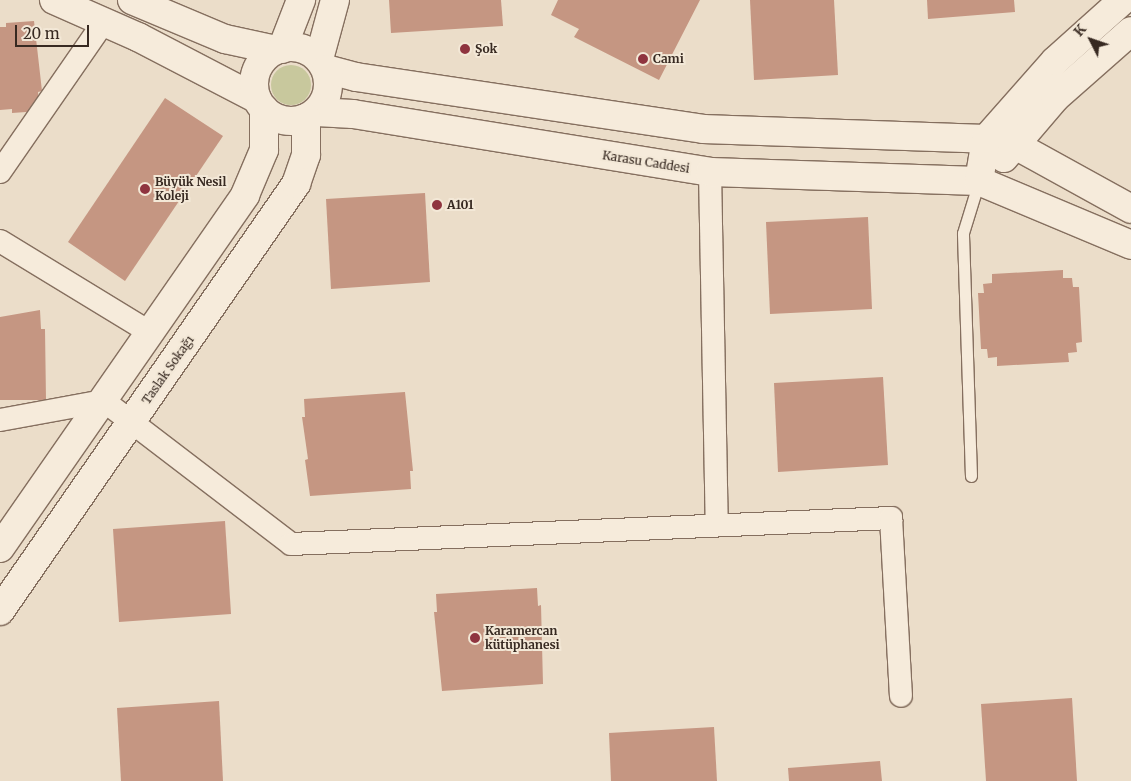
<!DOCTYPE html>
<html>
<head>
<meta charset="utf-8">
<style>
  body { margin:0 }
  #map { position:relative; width:1131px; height:781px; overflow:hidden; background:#ebddc9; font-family:Merriweather,serif }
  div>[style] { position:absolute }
  .green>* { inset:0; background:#c8c89d }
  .round { border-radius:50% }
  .building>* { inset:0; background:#c59682 }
  .roads { filter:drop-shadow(1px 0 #856f5f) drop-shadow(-1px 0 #856f5f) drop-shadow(0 1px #856f5f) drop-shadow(0 -1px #856f5f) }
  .service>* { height:11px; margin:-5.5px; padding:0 5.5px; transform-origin:5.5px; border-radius:5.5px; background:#f6ebdb }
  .minor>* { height:22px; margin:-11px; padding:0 11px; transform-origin:11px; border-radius:11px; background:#f6ebdb }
  .tertiary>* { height:28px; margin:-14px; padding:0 14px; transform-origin:14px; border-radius:14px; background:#f6ebdb }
  .tertiary>.ring { margin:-14px; padding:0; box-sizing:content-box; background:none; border:28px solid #f6ebdb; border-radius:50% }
  .dots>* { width:14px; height:14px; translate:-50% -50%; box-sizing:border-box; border:2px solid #f3e8d7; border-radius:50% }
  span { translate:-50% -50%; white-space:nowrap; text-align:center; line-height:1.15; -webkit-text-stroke:4px #f3e8d7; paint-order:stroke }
  .poi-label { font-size:12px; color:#372921; font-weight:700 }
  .left { translate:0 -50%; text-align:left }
  .street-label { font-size:12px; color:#372921 }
  .north { position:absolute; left:1066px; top:15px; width:50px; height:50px; -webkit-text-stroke:4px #f3e8d7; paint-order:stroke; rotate:311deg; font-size:14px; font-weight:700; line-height:20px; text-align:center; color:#372921 }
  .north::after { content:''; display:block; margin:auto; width:18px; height:22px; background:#372921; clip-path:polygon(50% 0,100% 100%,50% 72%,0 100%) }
  .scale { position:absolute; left:15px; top:25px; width:74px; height:22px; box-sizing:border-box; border:2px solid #372921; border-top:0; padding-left:6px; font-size:15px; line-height:18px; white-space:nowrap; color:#372921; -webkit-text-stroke:4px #f3e8d7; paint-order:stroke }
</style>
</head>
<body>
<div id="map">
  <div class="green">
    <div class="round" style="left:271px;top:65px;width:40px;height:40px"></div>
  </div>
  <div class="building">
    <div style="clip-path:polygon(389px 0,501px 0,503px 26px,391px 33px)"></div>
    <div style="clip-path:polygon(558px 0,700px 0,659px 80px,574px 37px,579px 29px,551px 15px)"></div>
    <div style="clip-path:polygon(750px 0,834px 0,838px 75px,754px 80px)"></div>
    <div style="clip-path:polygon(927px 0,1014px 0,1015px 12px,928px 19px)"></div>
    <div style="clip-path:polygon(34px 21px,42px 91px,38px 92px,40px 111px,12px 113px,12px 109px,0 110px,0 27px,6px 27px,6px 23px)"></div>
    <div style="clip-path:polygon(165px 98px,223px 136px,125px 281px,68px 242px)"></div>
    <div style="clip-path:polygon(425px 193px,430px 282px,331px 289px,326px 199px)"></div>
    <div style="clip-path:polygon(868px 217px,872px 309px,770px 314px,766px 222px)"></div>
    <div style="clip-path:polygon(1063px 270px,1063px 278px,1072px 278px,1073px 287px,1079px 287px,1082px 342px,1076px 343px,1077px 352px,1068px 353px,1069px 362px,997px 366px,997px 357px,988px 358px,987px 349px,981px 349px,978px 293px,984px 293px,983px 284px,992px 283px,992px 274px)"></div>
    <div style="clip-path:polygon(40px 310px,41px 329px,45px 329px,46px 400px,0 400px,0 317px)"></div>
    <div style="clip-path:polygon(883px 377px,888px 465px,778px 472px,774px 383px)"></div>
    <div style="clip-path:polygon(405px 392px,413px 471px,410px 471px,411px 489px,310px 496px,305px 460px,308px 459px,302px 417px,305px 417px,304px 399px)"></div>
    <div style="clip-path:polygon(225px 521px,231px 614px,119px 622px,113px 529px)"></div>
    <div style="clip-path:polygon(537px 588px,538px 606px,541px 605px,543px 684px,442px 691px,434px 612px,437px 612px,436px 594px)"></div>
    <div style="clip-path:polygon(1072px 698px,1077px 781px,986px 781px,981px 704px)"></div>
    <div style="clip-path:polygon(219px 701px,223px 781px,121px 781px,117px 708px)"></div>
    <div style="clip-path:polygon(714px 727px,717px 781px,611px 781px,609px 733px)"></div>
    <div style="clip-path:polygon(880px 761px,882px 781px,789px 781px,788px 768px)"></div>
  </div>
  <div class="roads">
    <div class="service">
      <div style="left:971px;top:476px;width:243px;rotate:-91.9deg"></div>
      <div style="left:963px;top:233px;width:54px;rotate:-72.9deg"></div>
    </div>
    <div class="minor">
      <div style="left:0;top:172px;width:183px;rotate:-55.3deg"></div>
      <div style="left:710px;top:172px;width:353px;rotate:88.9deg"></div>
      <div style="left:0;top:241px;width:177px;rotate:31.4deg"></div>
      <div style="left:0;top:420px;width:106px;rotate:-10.4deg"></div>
      <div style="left:104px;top:401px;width:235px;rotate:37.4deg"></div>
      <div style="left:291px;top:544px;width:601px;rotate:-2.48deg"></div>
      <div style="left:891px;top:518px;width:178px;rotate:86.8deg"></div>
    </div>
    <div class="tertiary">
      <div style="left:54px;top:0;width:92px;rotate:23.8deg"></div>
      <div style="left:138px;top:37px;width:134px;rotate:27.5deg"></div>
      <div style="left:132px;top:0;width:101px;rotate:22.8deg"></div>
      <div style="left:225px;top:39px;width:52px;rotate:12.2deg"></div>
      <div class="ring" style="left:254px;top:47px;width:46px;height:46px"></div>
      <div style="left:282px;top:49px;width:53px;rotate:-68.8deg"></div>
      <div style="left:319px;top:59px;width:61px;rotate:-74.8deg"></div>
      <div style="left:326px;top:69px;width:31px;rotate:15deg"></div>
      <div style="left:356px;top:77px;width:351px;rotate:8.5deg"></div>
      <div style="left:703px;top:129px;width:283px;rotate:2deg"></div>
      <div style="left:986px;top:139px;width:32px;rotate:13deg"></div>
      <div style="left:1017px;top:146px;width:130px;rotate:28.9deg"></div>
      <div style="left:316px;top:112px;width:37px;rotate:3deg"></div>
      <div style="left:353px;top:114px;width:362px;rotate:9.2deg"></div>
      <div style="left:710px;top:172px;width:269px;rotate:1.9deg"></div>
      <div style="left:979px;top:181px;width:165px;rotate:22.8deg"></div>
      <div style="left:1004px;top:158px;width:79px;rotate:-49.6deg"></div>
      <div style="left:1055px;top:98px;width:101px;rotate:-41.4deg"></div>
      <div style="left:979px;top:181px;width:43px;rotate:-80.5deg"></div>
      <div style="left:986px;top:139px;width:104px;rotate:-48.5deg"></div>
      <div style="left:1055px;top:61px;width:91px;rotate:-41.9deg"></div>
      <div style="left:0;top:548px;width:430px;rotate:-55.2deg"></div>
      <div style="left:245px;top:195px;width:49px;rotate:-67.1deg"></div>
      <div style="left:264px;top:150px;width:41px;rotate:-90deg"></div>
      <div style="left:0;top:611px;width:520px;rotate:-55.27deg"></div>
      <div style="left:296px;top:184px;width:31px;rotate:-71deg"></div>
      <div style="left:306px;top:155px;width:37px;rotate:-90deg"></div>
    </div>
  </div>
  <div class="dots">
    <div style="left:465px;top:49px;background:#8f343f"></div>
    <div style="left:643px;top:59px;background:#8f343f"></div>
    <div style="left:145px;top:189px;background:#8f343f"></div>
    <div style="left:437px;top:205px;background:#8f343f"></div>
    <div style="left:475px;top:638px;background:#8f343f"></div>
  </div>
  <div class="poi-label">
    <span class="left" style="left:475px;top:49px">Şok</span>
    <span class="left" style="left:653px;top:59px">Cami</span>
    <span class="left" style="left:155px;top:189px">Büyük Nesil<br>Koleji</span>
    <span class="left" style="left:447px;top:205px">A101</span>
    <span class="left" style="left:485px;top:638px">Karamercan<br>kütüphanesi</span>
  </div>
  <div class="street-label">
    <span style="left:646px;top:162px;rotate:9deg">Karasu Caddesi</span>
    <span style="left:168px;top:370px;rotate:-55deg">Taslak Sokağı</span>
  </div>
  <div class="north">K</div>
  <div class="scale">20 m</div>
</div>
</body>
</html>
